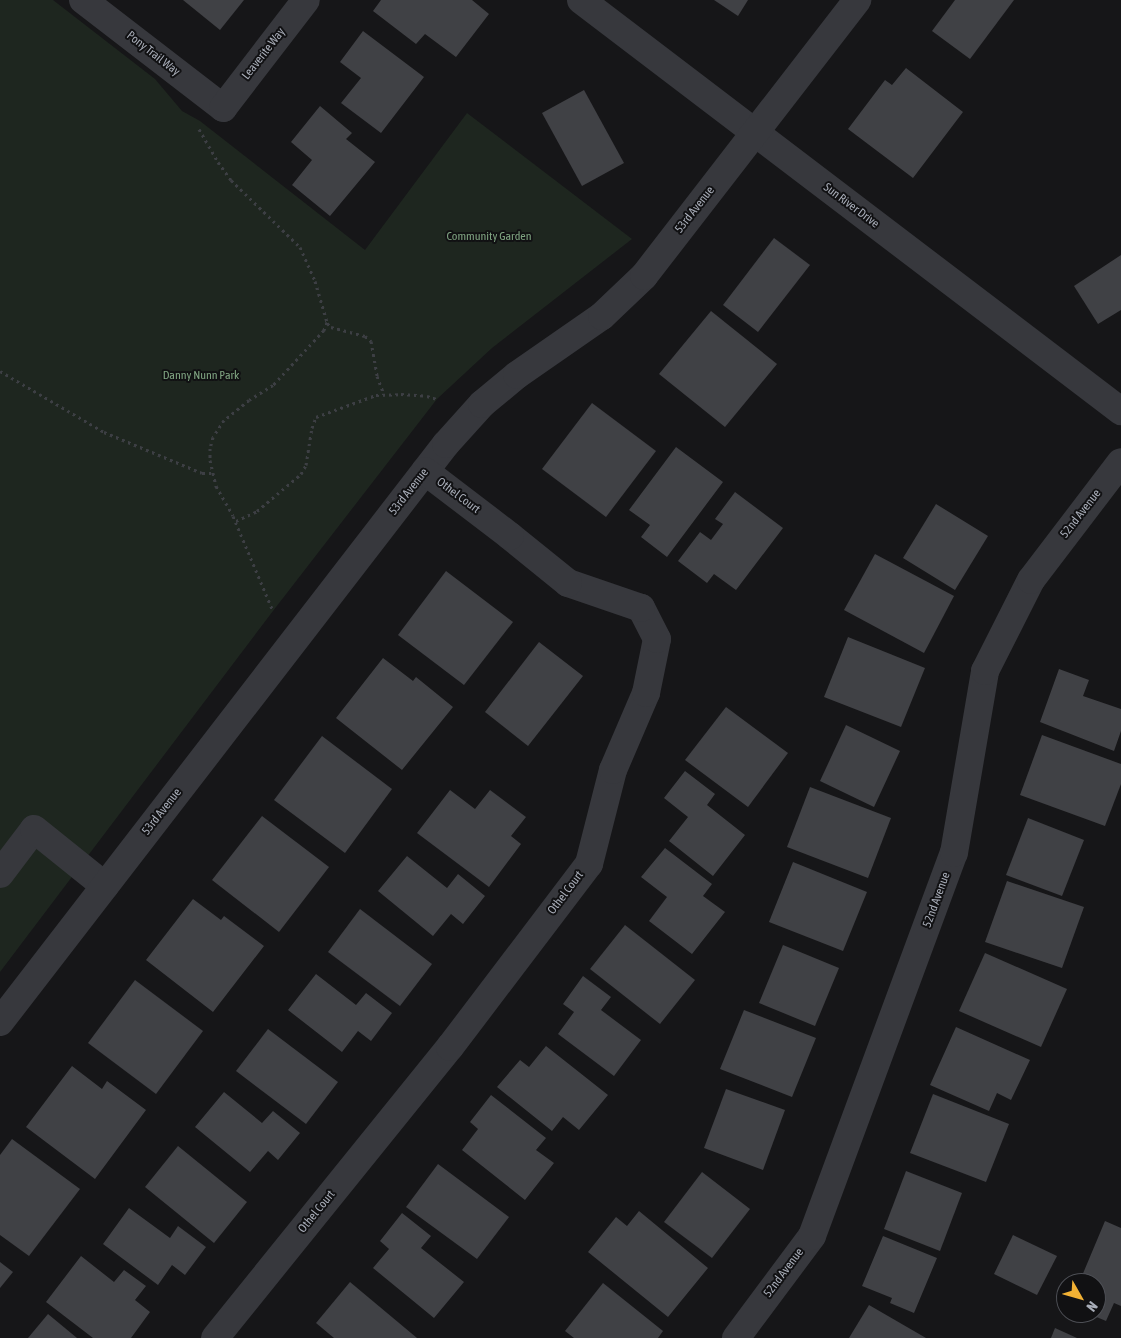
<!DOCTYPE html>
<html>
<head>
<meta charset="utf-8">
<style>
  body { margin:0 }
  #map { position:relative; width:1121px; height:1338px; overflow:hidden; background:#161618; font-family:"Asap Condensed",sans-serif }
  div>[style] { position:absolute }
  .green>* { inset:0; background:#1e261f }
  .building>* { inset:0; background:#404145 }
  .path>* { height:3px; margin-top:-1.5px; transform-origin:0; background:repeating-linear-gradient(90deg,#3d3f44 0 2.5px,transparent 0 6.5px) }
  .minor>* { height:28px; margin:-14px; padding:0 14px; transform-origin:14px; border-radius:14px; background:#37383d }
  span { translate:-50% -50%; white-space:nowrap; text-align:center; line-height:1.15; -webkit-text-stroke:4px #111113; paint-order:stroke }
  .street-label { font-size:12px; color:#a8adb8 }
  .park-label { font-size:12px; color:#7fa381 }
  .north { position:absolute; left:1056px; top:1273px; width:50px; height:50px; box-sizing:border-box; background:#111113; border:1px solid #4d4f55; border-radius:50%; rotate:128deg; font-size:14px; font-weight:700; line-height:20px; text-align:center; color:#a8adb8 }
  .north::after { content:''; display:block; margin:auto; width:18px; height:22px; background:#f2b134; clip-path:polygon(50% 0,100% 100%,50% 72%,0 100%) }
</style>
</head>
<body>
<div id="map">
  <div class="green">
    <div style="clip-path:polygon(0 0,53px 0,155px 79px,182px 111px,200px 121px,365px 250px,467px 113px,632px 239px,492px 348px,437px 399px,273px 611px,0 972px)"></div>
  </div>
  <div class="building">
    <div style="clip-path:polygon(183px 0,244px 0,220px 30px)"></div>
    <div style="clip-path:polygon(381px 0,472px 0,489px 14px,456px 57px,425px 34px,416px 44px,373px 11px)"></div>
    <div style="clip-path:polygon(714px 0,748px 0,738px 16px)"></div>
    <div style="clip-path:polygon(955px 0,1014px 0,970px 59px,932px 31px)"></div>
    <div style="clip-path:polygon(363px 31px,424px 77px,381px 133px,341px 103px,361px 78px,340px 62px)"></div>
    <div style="clip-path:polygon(906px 68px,963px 112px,913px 178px,848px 129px,885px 80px,892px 85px)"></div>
    <div style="clip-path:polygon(584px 90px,624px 163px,582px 186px,542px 113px)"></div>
    <div style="clip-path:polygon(320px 106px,352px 133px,346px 139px,375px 162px,330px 216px,292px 185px,312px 160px,291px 142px)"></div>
    <div style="clip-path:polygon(774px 238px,810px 265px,758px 332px,723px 305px)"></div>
    <div style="clip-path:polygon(1121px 255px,1121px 310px,1098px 324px,1074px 286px)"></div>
    <div style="clip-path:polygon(711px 311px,777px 364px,725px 427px,659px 374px)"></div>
    <div style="clip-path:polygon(592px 403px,656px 451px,606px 517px,542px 469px)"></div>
    <div style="clip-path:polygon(676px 447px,723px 482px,667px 557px,641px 537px,650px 525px,629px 510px)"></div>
    <div style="clip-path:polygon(735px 492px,783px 528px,736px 590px,714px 574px,707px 583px,678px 561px,700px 532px,711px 540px,723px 524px,715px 519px)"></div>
    <div style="clip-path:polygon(936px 504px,988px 536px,955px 590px,903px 558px)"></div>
    <div style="clip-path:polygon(875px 554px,954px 596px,924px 653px,844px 610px)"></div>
    <div style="clip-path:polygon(446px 571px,513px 622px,464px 685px,398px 635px)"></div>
    <div style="clip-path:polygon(848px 637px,925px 668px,901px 727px,824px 697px)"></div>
    <div style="clip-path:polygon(539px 642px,583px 676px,528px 746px,485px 712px)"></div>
    <div style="clip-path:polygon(383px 658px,413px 681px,416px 677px,453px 707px,402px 770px,336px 718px)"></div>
    <div style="clip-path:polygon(1059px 669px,1089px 680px,1083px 696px,1121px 709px,1121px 731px,1114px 751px,1040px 722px)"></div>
    <div style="clip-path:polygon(726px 707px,788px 753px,748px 807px,685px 760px)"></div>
    <div style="clip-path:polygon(846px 725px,900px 751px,874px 807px,820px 781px)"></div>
    <div style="clip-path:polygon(1042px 735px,1121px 764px,1121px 784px,1105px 826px,1020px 795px)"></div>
    <div style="clip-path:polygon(322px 736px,392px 789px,345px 853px,274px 800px)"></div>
    <div style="clip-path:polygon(685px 771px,715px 794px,707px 805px,745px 835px,713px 876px,669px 841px,688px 817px,664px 798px)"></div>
    <div style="clip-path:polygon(810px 787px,891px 818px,868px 878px,787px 847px)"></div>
    <div style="clip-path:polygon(450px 790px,475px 809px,490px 790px,526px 817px,511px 836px,521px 844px,489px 887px,417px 833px)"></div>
    <div style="clip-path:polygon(262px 816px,329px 867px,279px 932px,212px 880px)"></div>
    <div style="clip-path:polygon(1028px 818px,1084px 840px,1062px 896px,1006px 875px)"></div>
    <div style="clip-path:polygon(665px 848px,712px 884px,703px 896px,725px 912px,692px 954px,649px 921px,667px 897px,641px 877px)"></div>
    <div style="clip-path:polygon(407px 856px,447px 888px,458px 874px,485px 896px,463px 924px,451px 914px,433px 936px,378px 891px)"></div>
    <div style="clip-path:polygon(793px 862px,867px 892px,843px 951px,769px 922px)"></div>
    <div style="clip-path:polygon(1007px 881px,1084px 907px,1062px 968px,985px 942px)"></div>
    <div style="clip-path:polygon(193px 899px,221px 920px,224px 916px,264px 946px,213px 1012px,146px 960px)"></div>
    <div style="clip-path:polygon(360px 909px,432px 964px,400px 1006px,328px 952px)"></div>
    <div style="clip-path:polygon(625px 925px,695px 980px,660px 1024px,590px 969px)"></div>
    <div style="clip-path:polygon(783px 945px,839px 968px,815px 1026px,759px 1003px)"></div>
    <div style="clip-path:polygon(985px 953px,1067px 989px,1041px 1047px,959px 1011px)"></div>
    <div style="clip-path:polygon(316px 974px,356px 1005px,366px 993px,392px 1013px,371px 1041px,358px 1031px,342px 1052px,288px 1010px)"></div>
    <div style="clip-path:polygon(583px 976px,611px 997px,601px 1010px,641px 1040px,614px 1076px,558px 1034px,574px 1012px,563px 1004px)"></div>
    <div style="clip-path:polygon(135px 980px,203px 1031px,156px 1094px,88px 1043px)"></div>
    <div style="clip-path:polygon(744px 1010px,816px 1038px,792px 1097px,720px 1069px)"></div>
    <div style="clip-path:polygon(956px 1027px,1030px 1060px,1011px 1100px,997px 1093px,989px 1111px,930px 1085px)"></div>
    <div style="clip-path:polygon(268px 1029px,338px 1082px,306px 1124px,236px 1071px)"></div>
    <div style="clip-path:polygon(546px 1046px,608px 1095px,579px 1130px,563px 1117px,552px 1131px,497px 1087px,520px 1060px,529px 1067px)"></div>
    <div style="clip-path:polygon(72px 1066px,102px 1089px,107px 1081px,146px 1110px,95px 1179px,26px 1127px)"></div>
    <div style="clip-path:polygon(726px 1089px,785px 1110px,763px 1170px,704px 1148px)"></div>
    <div style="clip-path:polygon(224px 1092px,262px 1123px,273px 1111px,300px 1133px,278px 1160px,268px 1151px,250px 1172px,195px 1127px)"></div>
    <div style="clip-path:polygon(933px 1094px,1009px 1124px,986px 1182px,910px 1153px)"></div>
    <div style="clip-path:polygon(491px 1095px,546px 1138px,536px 1150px,554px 1163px,525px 1200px,462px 1150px,478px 1129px,470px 1122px)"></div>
    <div style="clip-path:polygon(12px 1139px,80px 1189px,29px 1256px,0 1235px,0 1155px)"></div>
    <div style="clip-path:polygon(178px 1146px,247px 1202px,214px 1243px,145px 1187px)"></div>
    <div style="clip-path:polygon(438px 1164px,509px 1217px,477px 1259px,406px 1207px)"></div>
    <div style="clip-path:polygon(906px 1171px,962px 1193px,940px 1251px,884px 1229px)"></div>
    <div style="clip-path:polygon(702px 1172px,750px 1209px,712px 1258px,664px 1222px)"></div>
    <div style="clip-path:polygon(129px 1208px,170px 1238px,178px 1226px,206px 1247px,185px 1275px,172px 1265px,158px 1285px,103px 1244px)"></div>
    <div style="clip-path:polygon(639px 1211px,708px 1268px,668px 1317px,588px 1252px,616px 1217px,627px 1226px)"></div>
    <div style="clip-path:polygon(402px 1213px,431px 1236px,421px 1248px,464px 1282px,434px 1318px,373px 1268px,389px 1249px,380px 1241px)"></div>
    <div style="clip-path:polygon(1105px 1221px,1121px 1228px,1121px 1306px,1114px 1303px,1106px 1321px,1087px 1313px,1096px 1313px,1096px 1283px,1079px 1283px)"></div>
    <div style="clip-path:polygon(1013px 1235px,1057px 1256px,1037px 1295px,994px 1274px)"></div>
    <div style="clip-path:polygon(883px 1236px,937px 1258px,914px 1313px,890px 1303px,892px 1298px,862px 1286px)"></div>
    <div style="clip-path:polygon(81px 1256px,114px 1282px,124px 1270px,146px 1286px,135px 1300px,150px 1312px,131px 1338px,93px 1338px,46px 1302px)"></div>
    <div style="clip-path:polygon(0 1262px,13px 1272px,0 1288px)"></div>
    <div style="clip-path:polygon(350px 1282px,417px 1338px,334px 1338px,316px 1323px)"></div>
    <div style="clip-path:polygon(603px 1283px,663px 1331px,658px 1338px,574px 1338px,565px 1331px)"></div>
    <div style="clip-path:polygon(869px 1305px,926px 1338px,849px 1338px)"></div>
    <div style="clip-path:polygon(48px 1314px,77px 1338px,28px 1338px)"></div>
    <div style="clip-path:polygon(1055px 1328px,1077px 1338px,1051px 1338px)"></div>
  </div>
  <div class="path">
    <div style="left:199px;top:129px;width:38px;rotate:60deg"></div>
    <div style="left:218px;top:162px;width:22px;rotate:54deg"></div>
    <div style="left:231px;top:180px;width:96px;rotate:44.2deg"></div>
    <div style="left:300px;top:247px;width:37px;rotate:66deg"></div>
    <div style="left:315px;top:281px;width:43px;rotate:73.7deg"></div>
    <div style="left:327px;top:322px;width:9px;rotate:111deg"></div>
    <div style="left:324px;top:330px;width:75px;rotate:132.8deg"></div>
    <div style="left:273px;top:385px;width:28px;rotate:148deg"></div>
    <div style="left:249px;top:400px;width:32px;rotate:141deg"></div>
    <div style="left:224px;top:420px;width:20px;rotate:123deg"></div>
    <div style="left:213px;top:437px;width:11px;rotate:105deg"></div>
    <div style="left:210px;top:448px;width:12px;rotate:90deg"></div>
    <div style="left:210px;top:460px;width:27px;rotate:77deg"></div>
    <div style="left:216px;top:486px;width:34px;rotate:60deg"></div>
    <div style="left:233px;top:516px;width:103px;rotate:67.2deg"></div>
    <div style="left:327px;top:323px;width:6px;rotate:45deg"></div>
    <div style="left:331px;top:327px;width:35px;rotate:15deg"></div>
    <div style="left:365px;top:336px;width:8px;rotate:40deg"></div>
    <div style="left:371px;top:341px;width:36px;rotate:80deg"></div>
    <div style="left:377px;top:376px;width:19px;rotate:69deg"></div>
    <div style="left:0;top:371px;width:121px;rotate:30.4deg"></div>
    <div style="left:104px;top:432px;width:106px;rotate:22.7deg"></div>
    <div style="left:202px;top:473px;width:11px"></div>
    <div style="left:236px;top:521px;width:23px;rotate:-25deg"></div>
    <div style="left:257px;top:511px;width:57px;rotate:-40.1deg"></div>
    <div style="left:301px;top:474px;width:10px;rotate:-61deg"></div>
    <div style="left:306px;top:465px;width:37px;rotate:-81deg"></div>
    <div style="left:312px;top:428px;width:12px;rotate:-70deg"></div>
    <div style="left:316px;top:417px;width:64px;rotate:-20.1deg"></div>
    <div style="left:376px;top:395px;width:25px;rotate:-2deg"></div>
    <div style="left:401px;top:394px;width:26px;rotate:4deg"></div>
    <div style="left:427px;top:396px;width:10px;rotate:17deg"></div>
  </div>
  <div class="minor">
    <div style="left:83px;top:0;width:177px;rotate:37.6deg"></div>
    <div style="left:223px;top:108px;width:136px;rotate:-52.5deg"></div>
    <div style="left:581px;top:0;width:679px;rotate:37.28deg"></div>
    <div style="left:0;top:874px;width:56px;rotate:-52.9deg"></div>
    <div style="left:34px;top:829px;width:91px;rotate:38.8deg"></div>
    <div style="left:0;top:1022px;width:730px;rotate:-52.35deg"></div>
    <div style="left:446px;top:444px;width:54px;rotate:-48deg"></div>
    <div style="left:482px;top:404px;width:45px;rotate:-39.6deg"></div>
    <div style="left:517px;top:375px;width:103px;rotate:-34.8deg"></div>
    <div style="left:602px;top:316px;width:58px;rotate:-43.6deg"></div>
    <div style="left:644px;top:276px;width:349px;rotate:-52.3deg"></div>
    <div style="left:215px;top:1338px;width:374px;rotate:-51.1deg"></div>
    <div style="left:450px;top:1047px;width:230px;rotate:-52.8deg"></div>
    <div style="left:589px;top:864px;width:97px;rotate:-75.7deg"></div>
    <div style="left:613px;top:770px;width:84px;rotate:-66.8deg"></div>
    <div style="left:646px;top:693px;width:55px;rotate:-78.5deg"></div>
    <div style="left:657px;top:639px;width:35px;rotate:-117deg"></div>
    <div style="left:641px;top:608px;width:77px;rotate:-161.1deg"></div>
    <div style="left:568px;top:583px;width:75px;rotate:-141deg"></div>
    <div style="left:510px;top:536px;width:107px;rotate:-142.6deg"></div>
    <div style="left:736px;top:1338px;width:127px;rotate:-53.3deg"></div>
    <div style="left:812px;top:1236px;width:408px;rotate:-69.7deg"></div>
    <div style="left:954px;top:853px;width:185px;rotate:-80.3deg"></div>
    <div style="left:985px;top:671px;width:102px;rotate:-63.2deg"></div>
    <div style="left:1031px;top:580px;width:148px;rotate:-52.7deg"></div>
  </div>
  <div class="street-label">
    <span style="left:153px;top:54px;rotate:38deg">Pony Trail Way</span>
    <span style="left:264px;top:54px;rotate:-52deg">Leaverite Way</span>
    <span style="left:851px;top:206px;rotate:37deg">Sun River Drive</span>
    <span style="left:695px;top:210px;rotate:-52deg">53rd Avenue</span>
    <span style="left:409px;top:492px;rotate:-52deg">53rd Avenue</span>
    <span style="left:458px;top:496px;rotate:37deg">Othel Court</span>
    <span style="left:1081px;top:514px;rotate:-52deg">52nd Avenue</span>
    <span style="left:162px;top:812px;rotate:-52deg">53rd Avenue</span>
    <span style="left:566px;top:893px;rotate:-53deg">Othel Court</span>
    <span style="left:937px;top:900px;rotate:-70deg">52nd Avenue</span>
    <span style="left:317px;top:1212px;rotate:-51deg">Othel Court</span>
    <span style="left:784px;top:1273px;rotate:-53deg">52nd Avenue</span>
  </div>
  <div class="park-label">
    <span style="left:489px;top:237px">Community Garden</span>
    <span style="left:201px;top:376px">Danny Nunn Park</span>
  </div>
  <div class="north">N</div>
</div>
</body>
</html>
